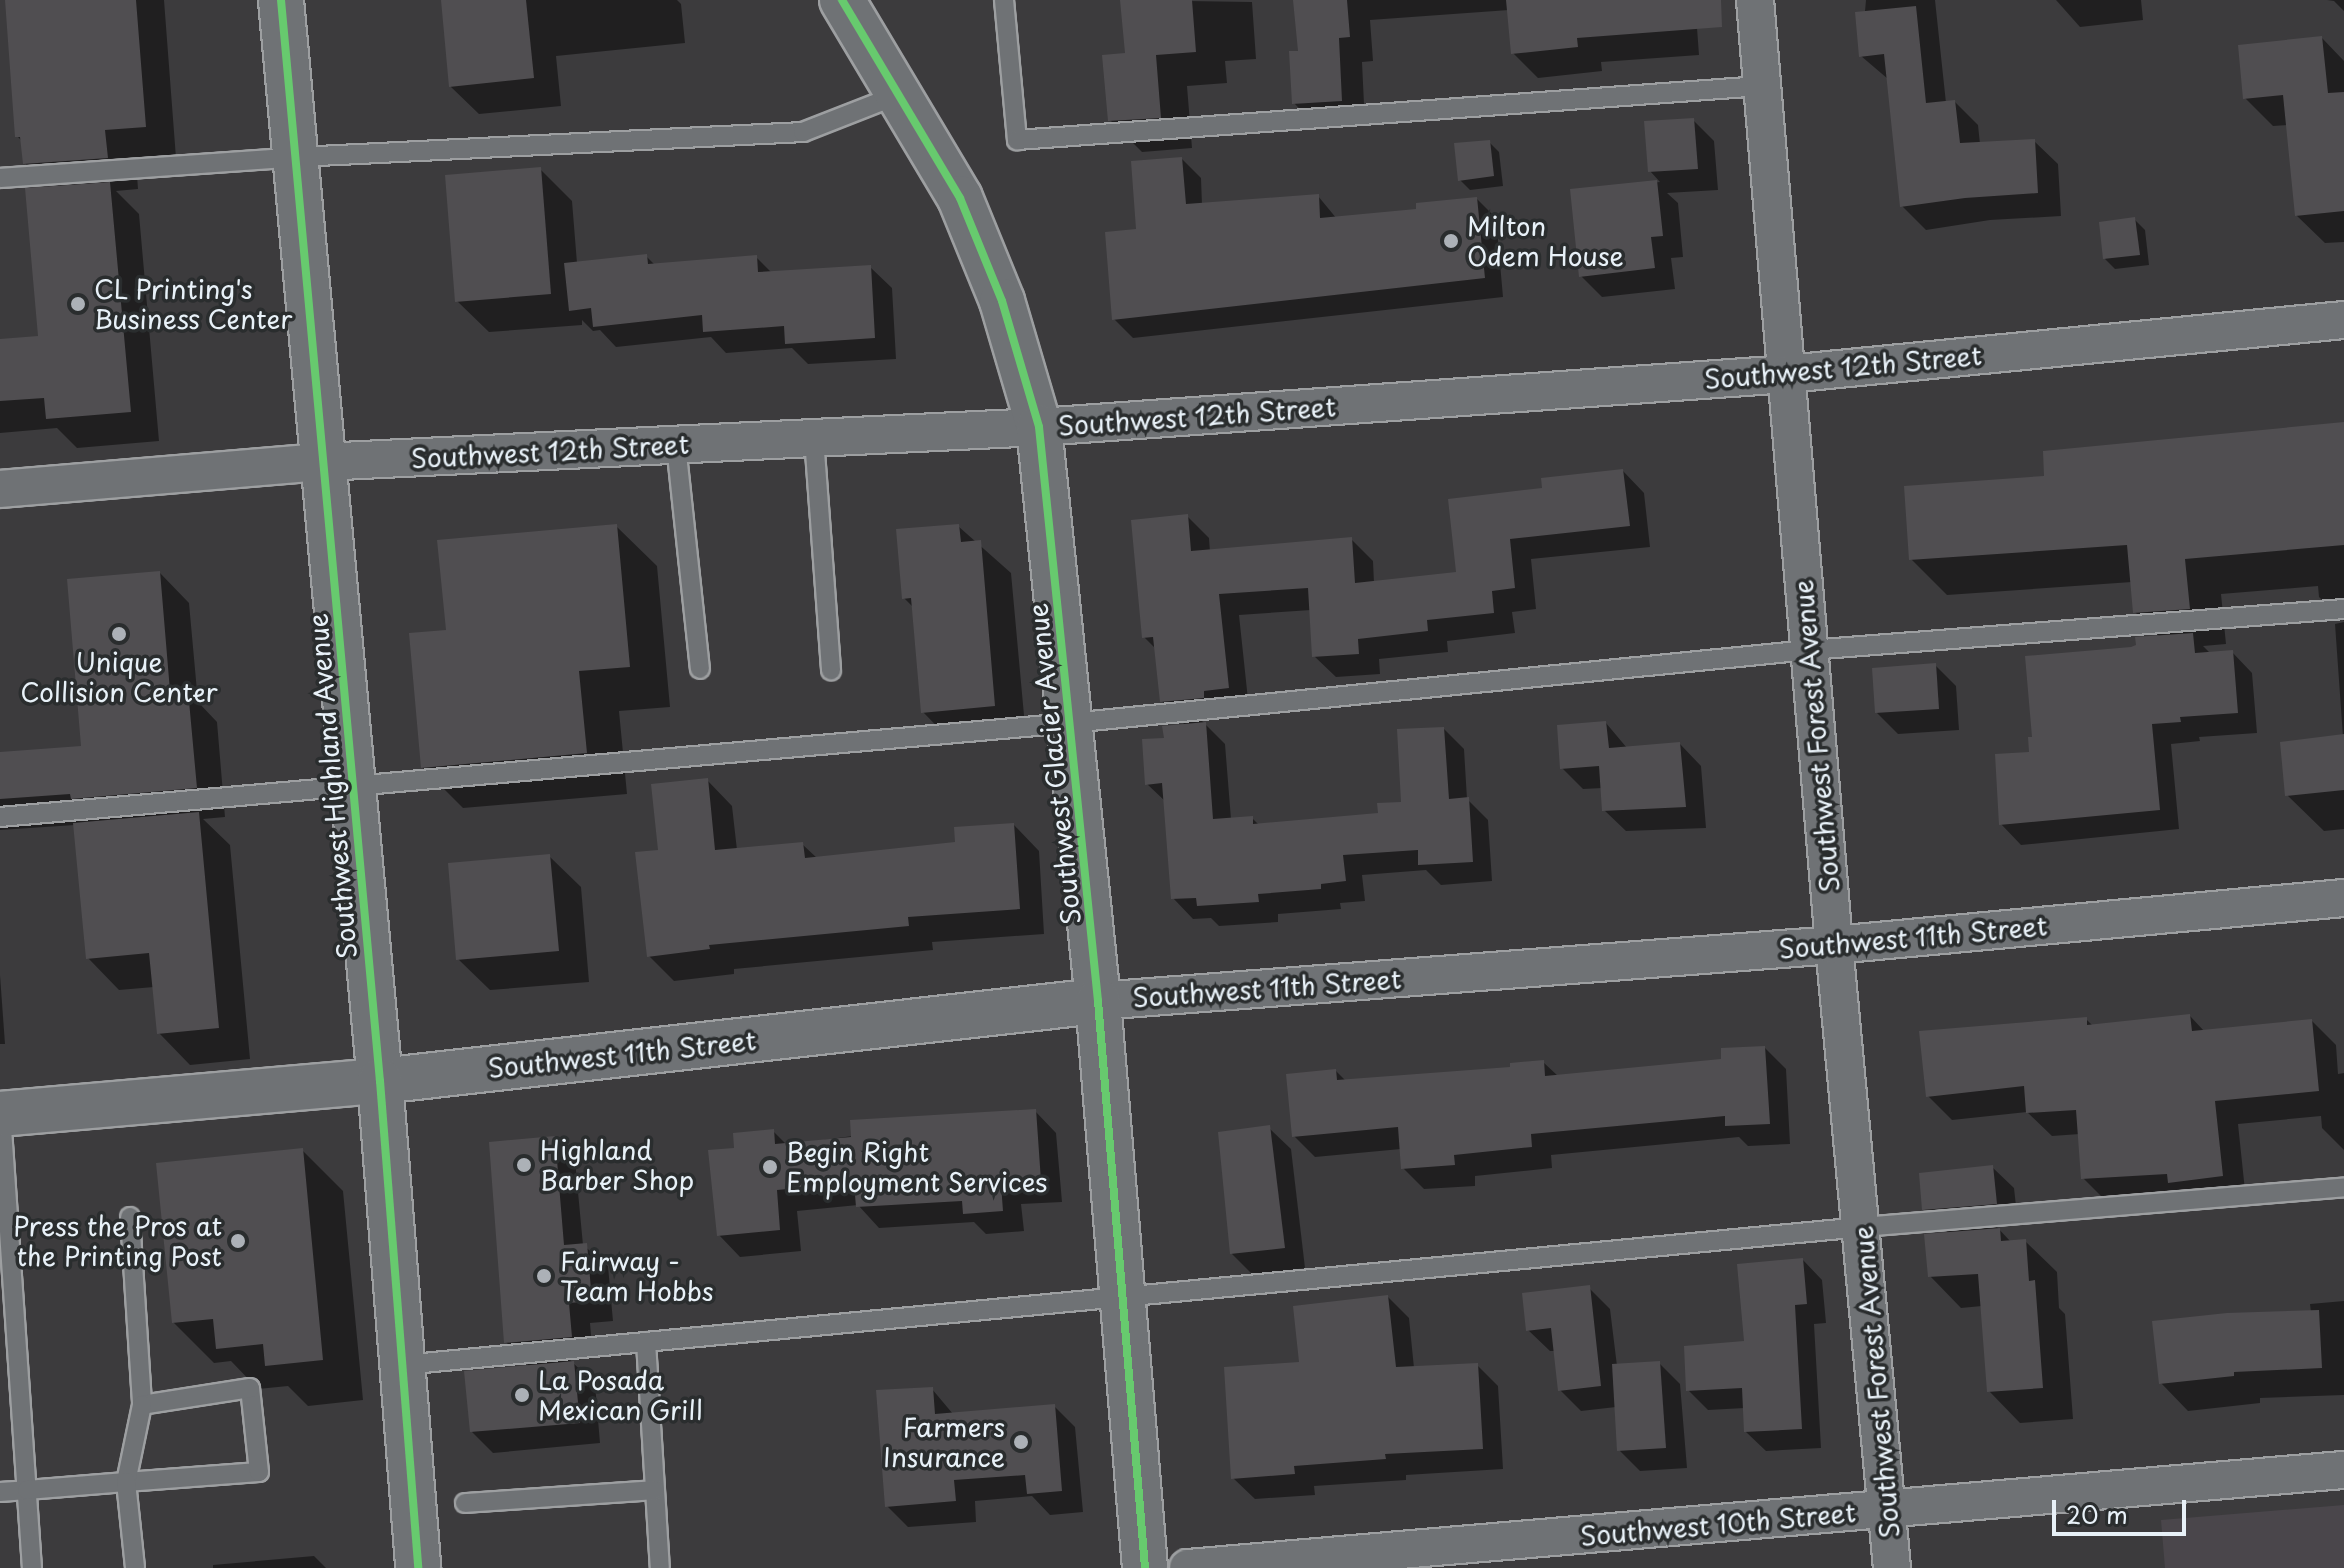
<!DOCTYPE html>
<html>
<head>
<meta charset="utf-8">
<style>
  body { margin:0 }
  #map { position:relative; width:2344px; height:1568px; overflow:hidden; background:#3c3b3d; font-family:"Playpen Sans",sans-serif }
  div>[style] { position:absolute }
  .built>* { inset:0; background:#4a464b }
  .shadow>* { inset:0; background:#0007 }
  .building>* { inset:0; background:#504e51 }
  .roads { filter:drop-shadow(2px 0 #9d9fa1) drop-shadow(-2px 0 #9d9fa1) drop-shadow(0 2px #9d9fa1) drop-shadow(0 -2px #9d9fa1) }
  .lane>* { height:18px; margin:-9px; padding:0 9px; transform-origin:9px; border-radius:9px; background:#6f7275 }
  .street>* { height:36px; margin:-18px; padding:0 18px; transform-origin:18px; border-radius:18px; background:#6f7275 }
  .secondary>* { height:44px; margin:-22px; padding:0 22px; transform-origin:22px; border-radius:22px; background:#6f7275 }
  .highway>* { height:44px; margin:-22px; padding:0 22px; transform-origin:22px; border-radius:22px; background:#6f7275 }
  .cycleway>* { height:8px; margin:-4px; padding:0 4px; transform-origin:4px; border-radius:4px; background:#67ca6e }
  .dots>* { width:22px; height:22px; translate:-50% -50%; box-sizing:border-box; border:4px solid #2a2d2e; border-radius:50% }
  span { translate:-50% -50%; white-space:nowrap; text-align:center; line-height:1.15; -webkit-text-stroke:7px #2a2d2e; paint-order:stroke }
  .poi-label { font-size:26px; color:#e8f1f8 }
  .left { translate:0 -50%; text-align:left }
  .right { translate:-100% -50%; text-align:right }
  .street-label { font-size:26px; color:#e8f1f8 }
  .scale { position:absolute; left:2052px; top:1500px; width:134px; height:36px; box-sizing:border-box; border:4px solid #e8f1f8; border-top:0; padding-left:10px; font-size:24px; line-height:28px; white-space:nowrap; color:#e8f1f8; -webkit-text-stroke:6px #2a2d2e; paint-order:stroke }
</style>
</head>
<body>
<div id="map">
  <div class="built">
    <div style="clip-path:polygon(2344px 1505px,2344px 1568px,2165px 1568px,2161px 1520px)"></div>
  </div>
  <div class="shadow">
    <div style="clip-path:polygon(6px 0,164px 0,176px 158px,136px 161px,138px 189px,116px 191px,139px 214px,159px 441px,77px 448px,57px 428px,0 433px,0 341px,41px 338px,50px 189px,25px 163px,23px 142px,17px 136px)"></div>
    <div style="clip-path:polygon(443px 0,677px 0,681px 4px,685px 43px,556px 56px,561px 106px,479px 114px,451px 87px)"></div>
    <div style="clip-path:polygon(1122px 0,1252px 2px,1256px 59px,1225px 61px,1227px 83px,1187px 86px,1192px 148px,1142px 152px,1110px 120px,1127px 54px)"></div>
    <div style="clip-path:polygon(1295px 0,1695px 0,1699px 55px,1601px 62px,1602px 71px,1538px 78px,1513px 53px,1509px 10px,1370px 20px,1373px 61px,1362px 62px,1365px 125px,1318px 128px,1294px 103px,1300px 53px)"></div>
    <div style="clip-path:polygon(1866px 0,1935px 0,1946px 103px,1955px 102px,1978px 125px,1980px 144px,2034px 141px,2058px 164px,2061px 216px,1990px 220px,1926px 230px,1902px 206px,1888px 79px,1861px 56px)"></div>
    <div style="clip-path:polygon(2056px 0,2141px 0,2143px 20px,2080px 27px)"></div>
    <div style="clip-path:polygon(2327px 0,2344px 0,2344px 11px,2334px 1px)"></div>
    <div style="clip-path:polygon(2322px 38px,2344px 61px,2344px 242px,2325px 243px,2296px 215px,2288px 125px,2273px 126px,2245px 98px)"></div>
    <div style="clip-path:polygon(1693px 120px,1714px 141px,1718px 190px,1667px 193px,1678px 203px,1683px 257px,1671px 258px,1675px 289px,1602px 297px,1581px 276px,1572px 191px,1660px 182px,1650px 171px)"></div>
    <div style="clip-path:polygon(1489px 142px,1499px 152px,1503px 186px,1470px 190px,1460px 180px)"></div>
    <div style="clip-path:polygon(1182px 159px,1201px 178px,1202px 205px,1318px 196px,1337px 219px,1419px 210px,1477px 199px,1496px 218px,1503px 297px,1133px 338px,1114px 319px,1138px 231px)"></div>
    <div style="clip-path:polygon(540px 169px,572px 201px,577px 263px,646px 256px,655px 265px,756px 257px,772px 273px,870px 267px,892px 288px,896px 359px,808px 364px,792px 348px,726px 353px,711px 337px,616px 347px,600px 330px,593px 331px,582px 320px,582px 325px,489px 332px,457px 301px)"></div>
    <div style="clip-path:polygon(2134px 219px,2145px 230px,2149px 265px,2115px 269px,2105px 259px)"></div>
    <div style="clip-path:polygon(2344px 424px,2344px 621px,2319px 597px,2318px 586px,2221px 594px,2226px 644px,2203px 646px,2211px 654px,2232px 652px,2252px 673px,2257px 733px,2199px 737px,2200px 741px,2171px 744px,2179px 829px,2021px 845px,2001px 824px,2031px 754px,2132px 649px,2160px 637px,2135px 612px,2132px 582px,1947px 595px,1911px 559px,2047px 478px)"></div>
    <div style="clip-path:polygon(1623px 471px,1644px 493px,1650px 547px,1531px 559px,1536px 609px,1512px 612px,1515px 633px,1447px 641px,1448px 652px,1379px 659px,1380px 674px,1336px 677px,1314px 656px,1311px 610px,1239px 615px,1249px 709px,1224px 711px,1224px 718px,1202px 721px,1225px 744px,1231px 819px,1252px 818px,1260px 826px,1380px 815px,1403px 804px,1444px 729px,1464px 749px,1467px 799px,1488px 820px,1492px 881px,1441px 885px,1426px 870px,1362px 875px,1365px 901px,1340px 903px,1341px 909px,1278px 914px,1278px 922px,1219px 926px,1211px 918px,1193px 919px,1173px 898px,1166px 802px,1147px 784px,1166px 740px,1186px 726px,1162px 701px,1156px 649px,1144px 637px,1188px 517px,1209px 538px,1210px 552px,1351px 539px,1373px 561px,1374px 583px,1458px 574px,1544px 490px)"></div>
    <div style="clip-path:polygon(616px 526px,657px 566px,670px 707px,619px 711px,627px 794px,463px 808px,422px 767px,448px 632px)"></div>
    <div style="clip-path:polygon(958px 526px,1011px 573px,1026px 737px,954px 744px,923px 712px,914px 608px,904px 598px)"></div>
    <div style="clip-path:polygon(160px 573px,189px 603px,198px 702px,217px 722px,225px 817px,203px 819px,230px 845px,250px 1059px,190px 1065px,159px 1033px,154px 987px,119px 990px,88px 958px,75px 825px,0 830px,0 754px,84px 748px)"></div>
    <div style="clip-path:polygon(2344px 622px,2344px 829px,2324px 831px,2287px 795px,2343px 737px,2335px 624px)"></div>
    <div style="clip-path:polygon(1935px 665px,1956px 686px,1959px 730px,1898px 734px,1877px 713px)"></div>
    <div style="clip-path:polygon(1606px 723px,1627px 748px,1680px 744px,1701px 766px,1706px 828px,1626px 831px,1604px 810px,1603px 788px,1583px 789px,1562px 768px)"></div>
    <div style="clip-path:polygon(707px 780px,732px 806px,737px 850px,802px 844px,817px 858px,957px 844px,1014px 825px,1039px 851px,1044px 934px,932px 942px,933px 950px,734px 969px,734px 974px,674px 981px,649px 956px,660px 851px)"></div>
    <div style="clip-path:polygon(549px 856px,581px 887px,589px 982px,490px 990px,458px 959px)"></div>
    <div style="clip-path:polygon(0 975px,5px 1044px,0 1044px)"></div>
    <div style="clip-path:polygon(2190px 1016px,2205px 1032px,2312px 1021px,2336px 1045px,2338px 1074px,2344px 1073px,2344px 1150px,2322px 1128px,2321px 1116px,2238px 1124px,2246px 1200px,2107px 1202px,2083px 1178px,2080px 1134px,2052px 1136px,2027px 1112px,1952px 1120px,1928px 1096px,2086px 1019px,2093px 1026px)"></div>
    <div style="clip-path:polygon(1765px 1048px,1786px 1069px,1790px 1144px,1748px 1146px,1739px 1137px,1551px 1155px,1552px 1168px,1475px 1176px,1475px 1186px,1424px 1189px,1403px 1168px,1401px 1149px,1315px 1157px,1294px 1136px,1336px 1071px,1347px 1082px,1512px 1069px,1543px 1062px,1558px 1076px,1723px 1060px)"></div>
    <div style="clip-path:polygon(1035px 1111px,1056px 1133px,1062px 1202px,1021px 1204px,1024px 1231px,986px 1234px,974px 1222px,879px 1228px,858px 1205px,797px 1211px,801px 1251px,740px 1257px,719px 1235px,736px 1149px,773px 1131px,787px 1145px)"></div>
    <div style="clip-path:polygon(1269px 1128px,1291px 1149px,1305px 1268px,1253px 1275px,1232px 1254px)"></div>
    <div style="clip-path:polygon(554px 1138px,575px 1160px,583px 1245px,608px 1266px,613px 1321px,590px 1323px,593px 1358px,570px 1360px,595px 1384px,600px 1443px,493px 1453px,472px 1432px,530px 1367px,506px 1342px)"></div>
    <div style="clip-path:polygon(302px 1150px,343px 1191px,363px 1400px,308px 1406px,288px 1386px,258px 1389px,231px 1361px,214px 1363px,173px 1322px)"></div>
    <div style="clip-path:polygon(1992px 1167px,2014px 1188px,2018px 1224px,1996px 1226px,2011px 1242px,2025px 1241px,2057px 1272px,2059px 1308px,2065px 1314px,2073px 1419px,2020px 1423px,1989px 1391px,1982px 1306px,1961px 1308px,1930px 1276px,1949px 1234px,1924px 1209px)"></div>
    <div style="clip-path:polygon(1803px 1260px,1822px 1280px,1826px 1323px,1814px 1324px,1821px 1448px,1766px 1451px,1746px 1432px,1745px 1408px,1708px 1410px,1688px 1390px,1746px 1343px)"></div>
    <div style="clip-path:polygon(1589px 1288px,1610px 1309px,1617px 1366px,1659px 1363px,1680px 1384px,1687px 1468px,1640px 1471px,1619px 1450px,1616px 1407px,1581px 1411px,1560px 1390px,1555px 1351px,1550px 1351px,1528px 1330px)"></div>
    <div style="clip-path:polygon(1388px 1297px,1409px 1318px,1414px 1368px,1477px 1365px,1498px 1386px,1503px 1469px,1406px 1475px,1406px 1480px,1314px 1486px,1315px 1495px,1255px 1499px,1233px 1478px,1301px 1364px)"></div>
    <div style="clip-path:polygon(2344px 1301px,2344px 1395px,2260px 1398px,2260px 1403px,2188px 1411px,2161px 1383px,2311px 1313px,2310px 1304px)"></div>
    <div style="clip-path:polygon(932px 1389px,953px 1414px,1054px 1406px,1075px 1427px,1083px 1512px,1050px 1515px,1032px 1496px,975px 1501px,976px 1522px,908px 1527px,887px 1506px)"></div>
    <div style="clip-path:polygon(314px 1556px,326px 1568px,213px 1568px,213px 1565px)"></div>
  </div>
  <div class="building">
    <div style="clip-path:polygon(5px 0,136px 0,146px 127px,105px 130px,108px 158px,23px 164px,20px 137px,15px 137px)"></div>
    <div style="clip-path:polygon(441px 0,526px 0,534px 78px,449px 87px)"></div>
    <div style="clip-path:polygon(1120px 0,1192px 0,1196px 52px,1156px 55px,1161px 118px,1108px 121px,1102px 55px,1125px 53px)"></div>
    <div style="clip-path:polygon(1293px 0,1347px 0,1350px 37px,1339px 38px,1342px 101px,1292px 104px,1289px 51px,1298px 51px)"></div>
    <div style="clip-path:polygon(1506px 0,1721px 0,1722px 27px,1577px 38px,1578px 47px,1511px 54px)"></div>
    <div style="clip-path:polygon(1916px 6px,1926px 103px,1955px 100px,1960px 143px,2035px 139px,2038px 193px,1965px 198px,1900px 207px,1884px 54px,1859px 57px,1855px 12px)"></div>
    <div style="clip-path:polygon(2322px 36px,2328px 93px,2344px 92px,2344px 211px,2295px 216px,2283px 95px,2243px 99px,2238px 45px)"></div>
    <div style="clip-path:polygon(1694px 118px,1698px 169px,1648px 172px,1644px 121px)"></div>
    <div style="clip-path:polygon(1490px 140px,1494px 176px,1458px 181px,1454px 143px)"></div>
    <div style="clip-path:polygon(1182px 157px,1186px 204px,1319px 194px,1320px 218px,1416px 209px,1416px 203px,1477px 197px,1485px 278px,1112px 320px,1105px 232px,1136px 229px,1131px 161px)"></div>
    <div style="clip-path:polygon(541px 167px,551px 294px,455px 302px,445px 175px)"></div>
    <div style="clip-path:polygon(1657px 180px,1663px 236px,1651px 237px,1655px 268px,1579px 277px,1570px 189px)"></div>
    <div style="clip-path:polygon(110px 182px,131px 412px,46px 419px,44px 398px,0 401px,0 339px,38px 336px,25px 188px)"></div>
    <div style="clip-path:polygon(2135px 217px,2140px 255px,2103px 259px,2099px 222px)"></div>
    <div style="clip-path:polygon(647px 254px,648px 264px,757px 255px,758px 272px,871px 265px,875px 338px,785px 344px,784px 326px,703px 332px,702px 315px,593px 327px,591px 308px,569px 311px,564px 263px)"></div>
    <div style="clip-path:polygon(2344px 422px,2344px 545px,2185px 559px,2190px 609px,2133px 613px,2127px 545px,1909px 560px,1904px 486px,2044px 476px,2043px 451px)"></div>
    <div style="clip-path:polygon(1623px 469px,1630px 526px,1510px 539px,1515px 588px,1492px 591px,1494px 613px,1427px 620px,1428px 631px,1358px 639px,1359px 654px,1312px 657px,1308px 588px,1219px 594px,1229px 688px,1204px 691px,1204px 698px,1160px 702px,1153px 637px,1142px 638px,1131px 520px,1188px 514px,1191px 551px,1352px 537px,1355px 583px,1456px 572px,1448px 499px,1542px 488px,1541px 478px)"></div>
    <div style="clip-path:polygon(617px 524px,630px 667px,579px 671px,587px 753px,421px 768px,409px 633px,446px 630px,437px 540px)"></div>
    <div style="clip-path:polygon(959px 524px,961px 542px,981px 540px,995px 706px,921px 713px,911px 598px,902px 599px,896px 529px)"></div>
    <div style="clip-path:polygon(160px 571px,170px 691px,188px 690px,197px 788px,71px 799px,70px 794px,0 799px,0 752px,81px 746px,67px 579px)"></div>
    <div style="clip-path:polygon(2193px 633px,2195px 653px,2233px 650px,2238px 713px,2180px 717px,2181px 722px,2152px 724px,2160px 810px,1999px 825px,1995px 754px,2029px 752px,2028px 737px,2032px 737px,2025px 656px,2131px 647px,2136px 645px,2135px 637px)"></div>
    <div style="clip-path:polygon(1936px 663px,1939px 709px,1875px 713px,1872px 668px)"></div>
    <div style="clip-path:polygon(1606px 721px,1609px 748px,1680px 742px,1686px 807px,1602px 811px,1599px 766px,1560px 769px,1557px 725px)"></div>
    <div style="clip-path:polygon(1206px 722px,1213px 819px,1253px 816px,1253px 824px,1378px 813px,1377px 803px,1401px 802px,1397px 729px,1444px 727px,1449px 799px,1469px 797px,1473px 862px,1418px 865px,1418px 850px,1343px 855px,1346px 881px,1321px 884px,1321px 889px,1258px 894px,1259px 902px,1197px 906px,1196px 898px,1171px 899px,1162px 783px,1145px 785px,1142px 739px,1164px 738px,1162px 726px)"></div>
    <div style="clip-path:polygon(2344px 734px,2344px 790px,2285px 796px,2280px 742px)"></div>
    <div style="clip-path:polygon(708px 778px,715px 850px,803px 842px,805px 858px,955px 842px,954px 827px,1014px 823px,1020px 909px,908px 917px,909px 926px,709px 945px,710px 949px,647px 957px,635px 852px,658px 850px,651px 784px)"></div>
    <div style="clip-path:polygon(199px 812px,219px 1028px,157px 1034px,149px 953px,86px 959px,73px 823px)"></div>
    <div style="clip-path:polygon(550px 854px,559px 951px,456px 960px,448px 863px)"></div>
    <div style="clip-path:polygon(2190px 1014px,2192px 1031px,2312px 1019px,2319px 1091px,2215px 1101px,2223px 1176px,2168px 1183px,2167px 1174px,2081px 1179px,2076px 1110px,2026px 1113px,2024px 1086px,1926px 1097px,1919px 1031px,2087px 1017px,2087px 1025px)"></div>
    <div style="clip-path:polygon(1765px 1046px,1770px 1124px,1725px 1126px,1725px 1116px,1531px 1134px,1532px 1147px,1454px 1155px,1455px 1165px,1401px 1169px,1398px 1127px,1292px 1137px,1286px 1074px,1336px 1069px,1337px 1080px,1510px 1067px,1510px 1063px,1544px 1060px,1545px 1076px,1721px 1059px,1721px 1048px)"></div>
    <div style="clip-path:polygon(1036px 1109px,1041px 1181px,1001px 1184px,1003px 1211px,963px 1214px,962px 1201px,856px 1207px,854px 1183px,777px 1190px,780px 1230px,717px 1236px,708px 1150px,734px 1148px,733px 1133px,774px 1129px,775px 1144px,851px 1137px,850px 1120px)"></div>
    <div style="clip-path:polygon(1270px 1125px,1285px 1248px,1230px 1254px,1218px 1132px)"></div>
    <div style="clip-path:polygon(555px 1136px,564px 1245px,587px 1243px,592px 1301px,569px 1303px,572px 1337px,504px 1343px,489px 1142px)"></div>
    <div style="clip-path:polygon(303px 1148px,323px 1360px,265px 1366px,263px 1344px,216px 1349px,213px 1319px,172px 1323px,156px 1163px)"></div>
    <div style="clip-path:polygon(1993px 1165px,1997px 1204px,1922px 1210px,1919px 1173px)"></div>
    <div style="clip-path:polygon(2000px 1228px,2001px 1241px,2026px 1239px,2029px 1281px,2035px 1280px,2043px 1388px,1987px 1392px,1978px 1274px,1928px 1277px,1924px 1234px)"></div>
    <div style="clip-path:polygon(1803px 1258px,1807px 1304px,1795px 1305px,1802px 1429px,1744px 1432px,1742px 1388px,1686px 1391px,1684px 1346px,1744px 1341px,1737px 1264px)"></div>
    <div style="clip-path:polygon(1590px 1285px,1601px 1386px,1558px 1391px,1551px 1328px,1526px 1331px,1522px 1293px)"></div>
    <div style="clip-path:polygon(1388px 1295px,1396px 1367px,1478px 1363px,1483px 1449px,1385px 1454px,1386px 1459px,1294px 1466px,1295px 1474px,1231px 1479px,1224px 1367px,1299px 1362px,1293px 1306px)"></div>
    <div style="clip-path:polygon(2319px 1310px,2322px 1368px,2234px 1372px,2234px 1376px,2159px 1384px,2152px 1321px,2227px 1313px)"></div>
    <div style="clip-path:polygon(574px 1361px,580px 1423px,470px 1432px,464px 1371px)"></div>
    <div style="clip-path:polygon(1660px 1361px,1666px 1448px,1617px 1451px,1612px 1364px)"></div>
    <div style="clip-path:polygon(933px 1387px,935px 1414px,1055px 1404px,1062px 1491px,1027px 1494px,1025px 1475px,954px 1480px,956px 1501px,885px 1507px,876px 1390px)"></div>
  </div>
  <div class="roads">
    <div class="lane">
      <div style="left:1004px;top:0;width:141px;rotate:84.7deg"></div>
      <div style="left:1017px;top:140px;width:747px;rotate:-4.15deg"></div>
      <div style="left:0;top:178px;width:299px;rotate:-4deg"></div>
      <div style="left:298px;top:157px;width:506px;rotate:-2.83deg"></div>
      <div style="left:803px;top:132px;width:104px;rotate:-21.4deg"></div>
      <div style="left:814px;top:438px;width:233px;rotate:85.8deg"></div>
      <div style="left:676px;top:445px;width:225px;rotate:83.9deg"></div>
      <div style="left:0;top:817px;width:1074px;rotate:-5.02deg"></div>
      <div style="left:1070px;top:723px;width:743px;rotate:-5.64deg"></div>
      <div style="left:1809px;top:650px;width:537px;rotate:-4.38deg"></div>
      <div style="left:1px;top:1114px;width:455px;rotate:86.1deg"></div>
      <div style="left:130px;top:1217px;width:188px;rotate:86.3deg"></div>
      <div style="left:646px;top:1342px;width:226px;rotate:86.5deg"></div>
      <div style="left:402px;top:1365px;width:1467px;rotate:-5.4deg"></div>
      <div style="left:1862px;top:1227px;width:484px;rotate:-4.7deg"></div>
      <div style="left:0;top:1492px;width:27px;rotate:-4deg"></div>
      <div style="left:27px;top:1490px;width:99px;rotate:-4.6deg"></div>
      <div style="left:126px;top:1482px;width:133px;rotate:-4.3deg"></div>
      <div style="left:259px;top:1472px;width:84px;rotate:-96.1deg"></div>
      <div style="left:250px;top:1388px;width:109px;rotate:171.1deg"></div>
      <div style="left:142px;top:1405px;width:79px;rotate:101.7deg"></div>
      <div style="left:126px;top:1482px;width:86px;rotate:84deg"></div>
      <div style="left:465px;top:1503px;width:190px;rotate:-3.9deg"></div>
    </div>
    <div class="street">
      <div style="left:1755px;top:0;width:948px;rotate:85.22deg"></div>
      <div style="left:1834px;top:945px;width:626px;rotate:84.68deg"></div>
      <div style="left:0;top:489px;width:322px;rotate:-4.8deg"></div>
      <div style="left:321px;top:462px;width:719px;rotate:-2.79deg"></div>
      <div style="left:1039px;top:427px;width:750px;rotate:-4.05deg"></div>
      <div style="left:1787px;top:374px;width:560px;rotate:-5.54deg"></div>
      <div style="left:1098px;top:1001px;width:738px;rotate:-4.35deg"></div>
      <div style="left:1834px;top:945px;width:512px;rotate:-5.27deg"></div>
      <div style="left:1188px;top:1568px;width:1160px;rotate:-4.85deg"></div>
    </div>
    <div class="secondary">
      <div style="left:0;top:1114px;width:381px;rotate:-5deg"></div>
      <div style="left:380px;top:1081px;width:722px;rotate:-6.36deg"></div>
    </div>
    <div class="highway">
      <div style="left:281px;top:0;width:1086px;rotate:84.77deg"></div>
      <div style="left:380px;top:1081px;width:488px;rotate:85.5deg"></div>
      <div style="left:842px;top:0;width:230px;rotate:59.2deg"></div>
      <div style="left:960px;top:198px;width:111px;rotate:67.8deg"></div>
      <div style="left:1002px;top:301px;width:131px;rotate:73.6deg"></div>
      <div style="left:1039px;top:427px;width:577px;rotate:84.13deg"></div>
      <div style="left:1098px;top:1001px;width:569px;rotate:85.26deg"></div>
    </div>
  </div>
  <div class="cycleway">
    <div style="left:281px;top:0;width:1086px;rotate:84.77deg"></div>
    <div style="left:380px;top:1081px;width:488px;rotate:85.5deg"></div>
    <div style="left:842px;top:0;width:230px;rotate:59.2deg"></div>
    <div style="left:960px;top:198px;width:111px;rotate:67.8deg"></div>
    <div style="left:1002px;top:301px;width:131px;rotate:73.6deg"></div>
    <div style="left:1039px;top:427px;width:577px;rotate:84.13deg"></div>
    <div style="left:1098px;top:1001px;width:569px;rotate:85.26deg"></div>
  </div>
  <div class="dots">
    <div style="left:1451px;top:241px;background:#acb1b7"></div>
    <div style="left:78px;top:304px;background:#acb1b7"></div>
    <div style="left:119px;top:634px;background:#acb1b7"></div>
    <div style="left:524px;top:1165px;background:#acb1b7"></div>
    <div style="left:770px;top:1167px;background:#acb1b7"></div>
    <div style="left:238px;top:1241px;background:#acb1b7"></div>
    <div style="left:544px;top:1276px;background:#acb1b7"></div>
    <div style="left:522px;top:1395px;background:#acb1b7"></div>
    <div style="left:1021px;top:1442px;background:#acb1b7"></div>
  </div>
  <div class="poi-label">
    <span class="left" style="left:1467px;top:241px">Milton<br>Odem House</span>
    <span class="left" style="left:94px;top:304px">CL Printing's<br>Business Center</span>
    <span style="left:119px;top:677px">Unique<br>Collision Center</span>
    <span class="left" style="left:540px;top:1165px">Highland<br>Barber Shop</span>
    <span class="left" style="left:786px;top:1167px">Begin Right<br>Employment Services</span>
    <span class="right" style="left:222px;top:1241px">Press the Pros at<br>the Printing Post</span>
    <span class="left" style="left:560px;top:1276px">Fairway -<br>Team Hobbs</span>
    <span class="left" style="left:538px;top:1395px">La Posada<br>Mexican Grill</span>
    <span class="right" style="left:1005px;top:1442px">Farmers<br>Insurance</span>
  </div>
  <div class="street-label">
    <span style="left:1843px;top:367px;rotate:-5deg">Southwest 12th Street</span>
    <span style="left:1197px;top:416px;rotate:-4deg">Southwest 12th Street</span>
    <span style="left:550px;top:451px;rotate:-3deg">Southwest 12th Street</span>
    <span style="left:1816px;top:736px;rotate:-95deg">Southwest Forest Avenue</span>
    <span style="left:1054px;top:764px;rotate:-96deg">Southwest Glacier Avenue</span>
    <span style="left:332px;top:786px;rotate:-95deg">Southwest Highland Avenue</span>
    <span style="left:1913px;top:937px;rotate:-5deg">Southwest 11th Street</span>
    <span style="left:1267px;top:988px;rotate:-4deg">Southwest 11th Street</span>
    <span style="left:622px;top:1054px;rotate:-6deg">Southwest 11th Street</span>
    <span style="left:1876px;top:1382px;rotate:-95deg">Southwest Forest Avenue</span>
    <span style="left:1718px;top:1524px;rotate:-5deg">Southwest 10th Street</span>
  </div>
  <div class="scale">20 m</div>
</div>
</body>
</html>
